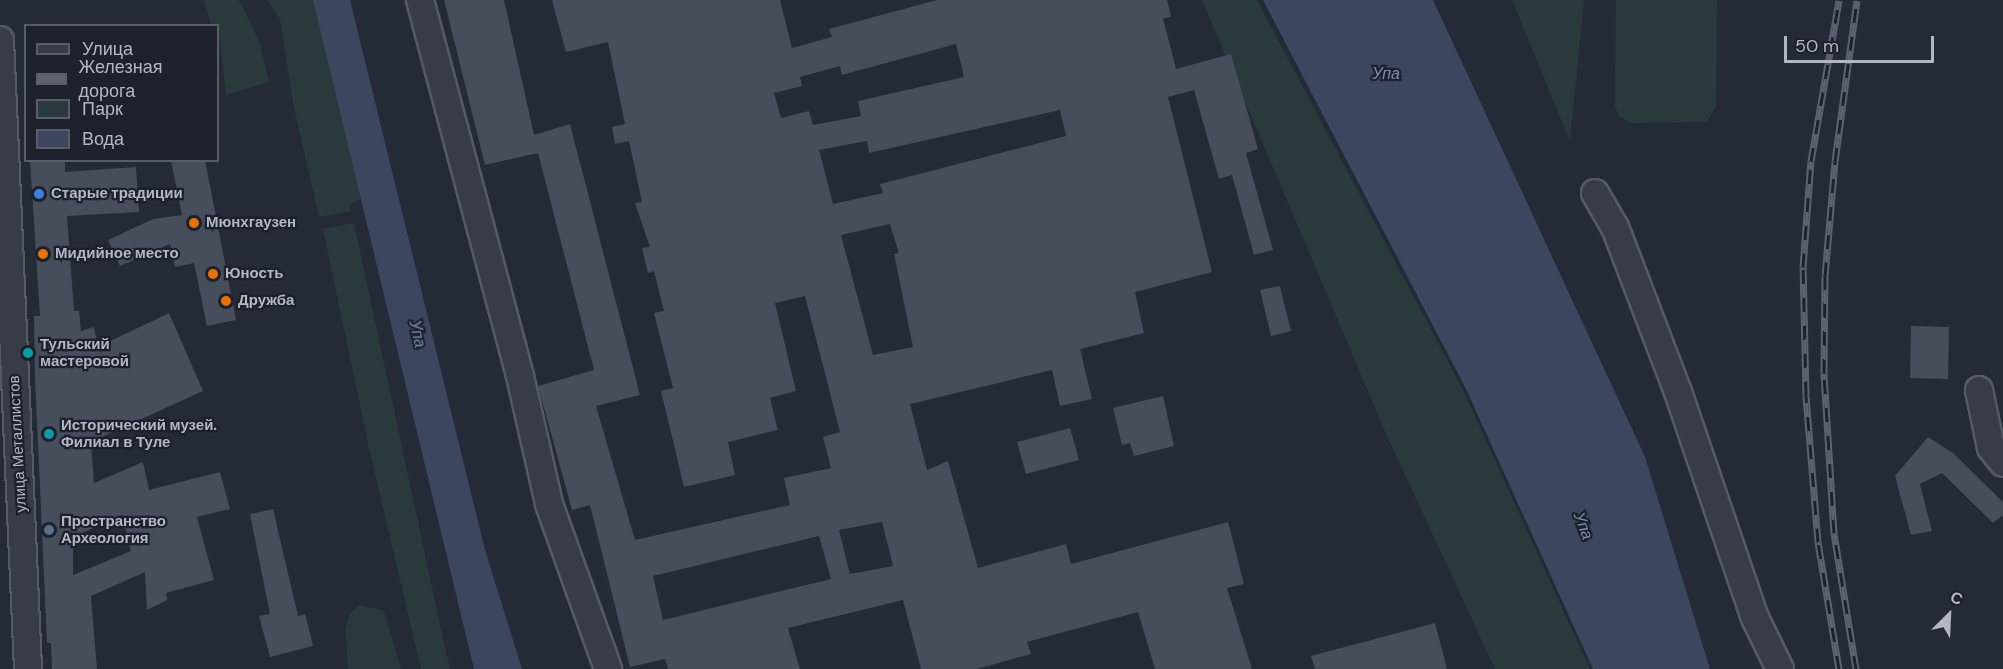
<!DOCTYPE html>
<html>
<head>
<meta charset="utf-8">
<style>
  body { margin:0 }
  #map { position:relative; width:2003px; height:669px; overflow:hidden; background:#242a36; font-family:"DM Sans",sans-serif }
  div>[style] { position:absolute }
  .green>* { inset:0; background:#2a3a3c }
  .water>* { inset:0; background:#3c465e }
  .building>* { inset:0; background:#464d5b }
  .roads { filter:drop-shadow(2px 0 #555a65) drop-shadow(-2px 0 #555a65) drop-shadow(0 2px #555a65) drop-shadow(0 -2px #555a65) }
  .minor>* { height:26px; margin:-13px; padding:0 13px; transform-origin:13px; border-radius:13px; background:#373c47 }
  .rail>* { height:7px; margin-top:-3.5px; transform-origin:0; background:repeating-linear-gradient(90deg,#1d212c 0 14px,#5c6270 0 28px); box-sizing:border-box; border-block:2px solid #5c6270 }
  .dots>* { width:16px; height:16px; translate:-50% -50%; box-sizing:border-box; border:3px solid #1d212c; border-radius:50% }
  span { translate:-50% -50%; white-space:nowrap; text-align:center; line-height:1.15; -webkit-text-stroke:4.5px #1d212c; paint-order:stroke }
  .poi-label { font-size:15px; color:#b2b7c3; font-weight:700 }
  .left { translate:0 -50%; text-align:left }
  .street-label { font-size:15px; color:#b2b7c3 }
  .water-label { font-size:16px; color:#7e8ba8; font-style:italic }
  .legend { position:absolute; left:24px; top:24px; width:195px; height:138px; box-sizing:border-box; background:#1d212c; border:2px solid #595d68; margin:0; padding:8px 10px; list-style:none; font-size:18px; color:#b2b7c3 }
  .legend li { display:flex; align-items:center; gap:12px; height:30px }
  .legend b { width:30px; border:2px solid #595d68 }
  .north { position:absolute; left:1919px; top:585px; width:60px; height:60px; -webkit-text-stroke:4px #1d212c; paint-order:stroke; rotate:24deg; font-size:16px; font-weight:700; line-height:24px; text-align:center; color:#b2b7c3 }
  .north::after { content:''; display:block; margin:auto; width:21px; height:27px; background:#b2b7c3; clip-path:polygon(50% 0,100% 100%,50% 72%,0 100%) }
  .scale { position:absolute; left:1784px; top:36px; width:150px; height:27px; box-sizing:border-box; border:3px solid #b2b7c3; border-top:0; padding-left:8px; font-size:18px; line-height:21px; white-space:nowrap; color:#b2b7c3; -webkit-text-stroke:4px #1d212c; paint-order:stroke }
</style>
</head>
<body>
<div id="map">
  <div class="green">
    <div style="clip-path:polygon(204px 0,238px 0,242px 5px,260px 44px,269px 82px,226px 95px,218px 26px,211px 25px)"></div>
    <div style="clip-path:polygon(267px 0,313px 0,361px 199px,350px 204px,351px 211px,319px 217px,293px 103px,280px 19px)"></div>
    <div style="clip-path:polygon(1202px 0,1257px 0,1464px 392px,1590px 669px,1495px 669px,1387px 436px)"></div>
    <div style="clip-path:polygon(1512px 0,1584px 0,1570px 141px)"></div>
    <div style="clip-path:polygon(1616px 0,1717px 0,1716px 106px,1707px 122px,1631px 123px,1620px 117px,1615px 107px)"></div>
    <div style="clip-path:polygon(354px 223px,442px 634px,450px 669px,421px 669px,369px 448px,323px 229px)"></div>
    <div style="clip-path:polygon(360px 605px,384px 611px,401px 669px,348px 669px,345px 629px,350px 613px)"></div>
  </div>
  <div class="water">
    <div style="clip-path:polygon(313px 0,350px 0,485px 550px,522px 669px,474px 669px)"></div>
    <div style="clip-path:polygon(1263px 0,1433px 0,1645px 457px,1710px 669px,1593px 669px,1466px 389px)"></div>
  </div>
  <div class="building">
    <div style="clip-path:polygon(evenodd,444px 0,504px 0,534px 135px,570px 124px,640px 395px,596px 406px,635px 540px,790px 505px,784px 478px,831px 468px,823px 437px,840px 432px,805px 296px,775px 303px,796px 391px,770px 398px,778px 430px,728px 442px,735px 475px,684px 487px,661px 391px,673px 388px,654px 313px,664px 311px,654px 271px,648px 273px,642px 248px,650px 247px,635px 203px,642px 202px,629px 141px,615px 144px,612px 127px,625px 124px,608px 42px,566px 52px,552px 0,780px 0,792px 48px,832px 37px,829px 29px,937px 0,1167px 0,1171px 17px,1163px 18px,1176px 69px,1231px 54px,1258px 149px,1246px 153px,1273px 250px,1254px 255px,1232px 175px,1219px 179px,1194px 90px,1168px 97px,1212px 272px,1135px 292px,1144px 333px,1080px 349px,1092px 399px,1060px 406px,1052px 370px,910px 404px,927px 470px,948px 461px,978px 568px,1066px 544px,1071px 564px,1228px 522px,1244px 584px,1227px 588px,1252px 669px,1155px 669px,1138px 612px,1027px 642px,1031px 654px,977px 669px,921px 669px,903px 600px,788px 628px,800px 669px,668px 669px,665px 659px,630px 667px,590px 505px,572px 510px,538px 386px,594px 370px,538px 153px,485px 165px,444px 0,956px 44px,964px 77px,858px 101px,861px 116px,813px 125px,809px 111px,781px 118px,774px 93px,802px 86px,800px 77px,840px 66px,842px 75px,956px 44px,444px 0,1060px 110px,1066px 136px,880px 184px,883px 193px,833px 204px,819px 150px,867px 141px,869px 153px,1060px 110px,444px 0,890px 224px,899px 253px,894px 254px,913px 347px,873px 355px,841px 235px,890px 224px,444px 0,882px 522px,893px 566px,850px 574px,839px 530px,882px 522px,444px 0,819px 536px,831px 579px,663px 620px,653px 576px,819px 536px)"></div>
    <div style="clip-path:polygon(evenodd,30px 160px,65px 160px,65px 172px,136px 167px,139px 212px,67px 216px,74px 311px,79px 311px,81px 331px,94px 327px,98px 347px,169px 313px,203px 391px,91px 442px,94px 483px,143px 462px,149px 490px,220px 472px,230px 509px,197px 517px,214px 580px,166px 593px,167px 600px,147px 610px,145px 572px,91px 596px,97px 669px,52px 669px,51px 643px,47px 643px,35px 377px,34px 316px,40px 316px,30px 160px,122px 515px,131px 551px,73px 575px,73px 537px,122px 515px)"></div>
    <div style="clip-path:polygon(171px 160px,205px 160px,236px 320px,207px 326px,194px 263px,175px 267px,170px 244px,120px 266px,108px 240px,153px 219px,182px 215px)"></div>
    <div style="clip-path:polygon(1280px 286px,1291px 331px,1271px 336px,1260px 290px)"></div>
    <div style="clip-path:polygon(1911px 326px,1949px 327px,1948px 379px,1910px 378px)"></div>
    <div style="clip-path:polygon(1163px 396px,1174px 446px,1134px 456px,1130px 443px,1122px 445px,1113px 408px)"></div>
    <div style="clip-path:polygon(1070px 428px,1079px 460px,1026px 474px,1017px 442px)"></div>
    <div style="clip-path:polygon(1928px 437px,1953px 453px,2003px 502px,2003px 515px,1993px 523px,1942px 473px,1920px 484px,1932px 531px,1911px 535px,1895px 476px)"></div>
    <div style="clip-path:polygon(273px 509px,298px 616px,305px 614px,313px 646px,270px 657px,259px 616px,270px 614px,250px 514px)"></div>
    <div style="clip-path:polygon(1435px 623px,1447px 669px,1315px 669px,1311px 656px)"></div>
  </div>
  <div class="roads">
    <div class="minor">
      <div style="left:420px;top:0;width:389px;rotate:75.1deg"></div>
      <div style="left:520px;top:376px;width:131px;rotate:77.2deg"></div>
      <div style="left:549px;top:504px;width:175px;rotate:70.3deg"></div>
      <div style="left:0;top:40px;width:630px;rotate:87.45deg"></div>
      <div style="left:1595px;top:193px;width:39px;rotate:60deg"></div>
      <div style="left:1615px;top:227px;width:177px;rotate:69.1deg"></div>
      <div style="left:1678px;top:392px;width:239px;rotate:71.2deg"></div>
      <div style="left:1755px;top:618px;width:57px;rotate:63.9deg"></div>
      <div style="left:1979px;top:390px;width:59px;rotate:78.3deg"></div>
      <div style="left:1991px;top:448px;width:19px;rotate:51deg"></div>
    </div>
  </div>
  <div class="rail">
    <div style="left:1839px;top:669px;width:129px;rotate:-99.4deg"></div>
    <div style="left:1818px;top:542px;width:147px;rotate:-94.7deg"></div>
    <div style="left:1806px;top:395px;width:128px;rotate:-91.3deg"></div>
    <div style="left:1803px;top:267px;width:106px;rotate:-85.7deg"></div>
    <div style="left:1811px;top:161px;width:163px;rotate:-80.1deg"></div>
    <div style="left:1856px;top:669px;width:138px;rotate:-99.2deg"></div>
    <div style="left:1834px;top:533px;width:160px;rotate:-93.6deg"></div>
    <div style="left:1824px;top:373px;width:97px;rotate:-89.4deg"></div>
    <div style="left:1825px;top:276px;width:115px;rotate:-85deg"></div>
    <div style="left:1835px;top:161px;width:162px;rotate:-82.2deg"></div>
  </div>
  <div class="dots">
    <div style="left:39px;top:194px;background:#3f7fe0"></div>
    <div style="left:194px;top:223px;background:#e8710a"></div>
    <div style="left:43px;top:254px;background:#e8710a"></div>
    <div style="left:213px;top:274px;background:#e8710a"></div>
    <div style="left:226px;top:301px;background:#e8710a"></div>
    <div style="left:28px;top:353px;background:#0f9aa8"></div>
    <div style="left:49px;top:434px;background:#0f9aa8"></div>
    <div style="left:49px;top:530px;background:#5c6f8a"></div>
  </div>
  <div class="poi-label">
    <span class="left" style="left:51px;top:194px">Старые традиции</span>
    <span class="left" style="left:206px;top:223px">Мюнхгаузен</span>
    <span class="left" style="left:55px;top:254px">Мидийное место</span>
    <span class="left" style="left:225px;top:274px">Юность</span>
    <span class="left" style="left:238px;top:301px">Дружба</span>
    <span class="left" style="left:40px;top:353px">Тульский<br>мастеровой</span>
    <span class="left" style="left:61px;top:434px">Исторический музей.<br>Филиал в Туле</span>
    <span class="left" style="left:61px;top:530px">Пространство<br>Археология</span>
  </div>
  <div class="street-label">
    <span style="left:18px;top:444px;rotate:-93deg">улица Металлистов</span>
  </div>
  <div class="water-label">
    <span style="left:1386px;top:74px">Упа</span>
    <span style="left:417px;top:334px;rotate:77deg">Упа</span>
    <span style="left:1583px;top:526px;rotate:69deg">Упа</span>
  </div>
  <ul class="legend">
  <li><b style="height:8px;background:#373c47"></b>Улица</li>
  <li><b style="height:8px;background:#5c6270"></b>Железная дорога</li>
  <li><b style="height:16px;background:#2a3a3c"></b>Парк</li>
  <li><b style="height:16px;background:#3c465e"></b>Вода</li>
  </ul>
  <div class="north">С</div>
  <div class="scale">50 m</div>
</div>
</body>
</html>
